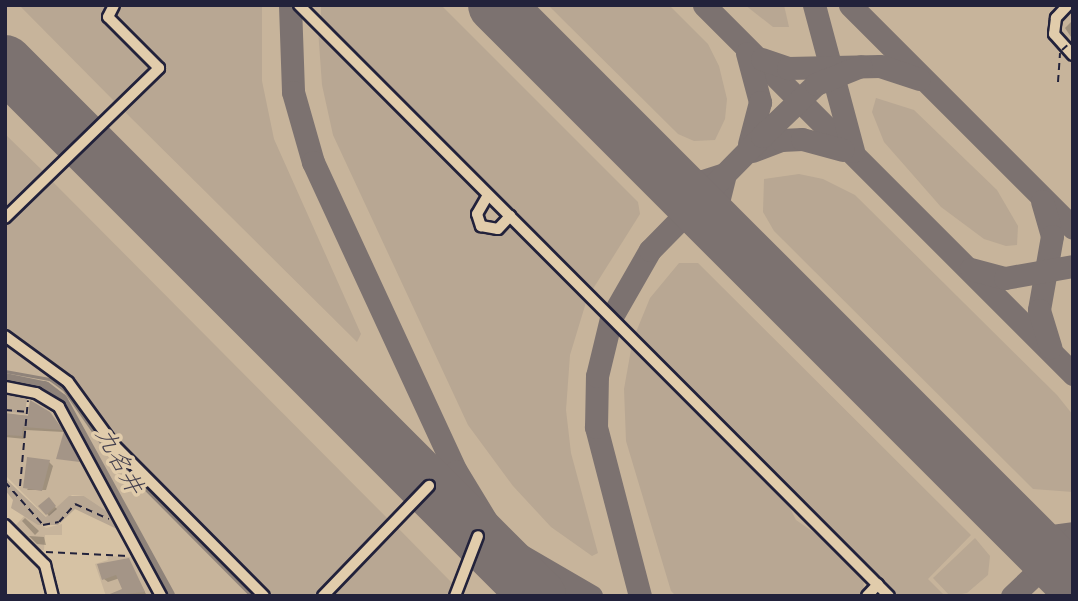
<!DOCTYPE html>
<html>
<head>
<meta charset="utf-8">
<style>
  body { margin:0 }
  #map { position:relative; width:1078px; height:601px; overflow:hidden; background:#d6c2a4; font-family:"Comic Neue","Klee One",sans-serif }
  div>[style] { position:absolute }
  .built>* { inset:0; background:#c7b49b }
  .green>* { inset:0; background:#b8a793 }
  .shadow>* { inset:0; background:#0003 }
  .stream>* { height:2.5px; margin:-1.25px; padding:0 1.25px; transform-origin:1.25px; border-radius:1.25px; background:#8f837a }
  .river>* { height:16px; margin:-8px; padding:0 8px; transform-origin:8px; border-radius:8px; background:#8f837a }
  .taxiway>* { height:23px; margin:-11.5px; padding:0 11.5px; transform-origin:11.5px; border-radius:11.5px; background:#7c7270 }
  .runway>* { height:56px; margin:-28px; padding:0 28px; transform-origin:28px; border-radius:28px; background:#7c7270 }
  .building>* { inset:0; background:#a49587 }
  .path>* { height:2px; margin-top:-1px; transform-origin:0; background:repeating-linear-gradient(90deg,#22223b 0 7px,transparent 0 12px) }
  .roads { filter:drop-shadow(2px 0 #22223b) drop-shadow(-2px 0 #22223b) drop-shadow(0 2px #22223b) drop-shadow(0 -2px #22223b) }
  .minor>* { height:10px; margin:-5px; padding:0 5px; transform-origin:5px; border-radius:5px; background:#e1ccab }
  .path-bridge>* { height:2px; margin-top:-1px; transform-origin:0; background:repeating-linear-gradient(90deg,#22223b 0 7px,transparent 0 12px) }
  span { translate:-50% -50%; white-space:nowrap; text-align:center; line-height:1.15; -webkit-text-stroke:7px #e1ccab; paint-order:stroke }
  .water-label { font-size:24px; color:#433f4e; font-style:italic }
  .frame { position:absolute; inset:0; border:7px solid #22223b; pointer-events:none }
</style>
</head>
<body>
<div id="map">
  <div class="built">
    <div style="clip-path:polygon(5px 5px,1073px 5px,1073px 596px,164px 596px,57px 399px,42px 390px,5px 383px)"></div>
    <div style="clip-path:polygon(30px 398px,52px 412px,65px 429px,111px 514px,84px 496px,72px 495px,47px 517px,5px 475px,5px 411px,27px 414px)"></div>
    <div style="clip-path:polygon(26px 514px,46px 528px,62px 524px,62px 535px,45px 535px,44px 550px,38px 550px,15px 526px)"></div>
    <div style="clip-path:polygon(107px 556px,135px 557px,153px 596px,106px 596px,95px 564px,108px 560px)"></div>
  </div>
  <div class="green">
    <div style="clip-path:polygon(19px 5px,111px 5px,102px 15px,154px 67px,117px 104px)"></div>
    <div style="clip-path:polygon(118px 5px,262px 5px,262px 81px,274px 139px,361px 334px,357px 342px,121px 108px,164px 70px,111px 16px)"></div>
    <div style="clip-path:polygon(321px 5px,441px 5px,638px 202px,640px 214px,591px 292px,321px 21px)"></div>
    <div style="clip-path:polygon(548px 5px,669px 5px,708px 44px,719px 66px,727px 99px,725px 119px,715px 140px,694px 141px,678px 134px)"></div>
    <div style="clip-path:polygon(745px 5px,784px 5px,789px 27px,773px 27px)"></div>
    <div style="clip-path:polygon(318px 29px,481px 194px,480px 229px,494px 234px,514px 226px,587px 299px,570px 355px,566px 410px,571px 453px,598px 553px,592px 556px,551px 527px,513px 486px,468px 425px,333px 135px,322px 85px)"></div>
    <div style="clip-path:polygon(876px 98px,914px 110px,997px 190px,1018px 226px,1017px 245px,1006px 246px,984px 239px,941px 207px,884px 142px,872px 112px)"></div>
    <div style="clip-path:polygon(5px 134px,46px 174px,5px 206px)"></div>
    <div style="clip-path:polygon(799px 174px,823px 179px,855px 195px,1057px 395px,1073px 415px,1073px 492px,1033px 489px,774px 231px,763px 212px,764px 179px)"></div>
    <div style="clip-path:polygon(49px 178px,391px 522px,367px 546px,357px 549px,318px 596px,268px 596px,108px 432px,87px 403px,5px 331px,5px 223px)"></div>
    <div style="clip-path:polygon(679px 263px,698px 263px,971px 535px,928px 579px,945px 596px,894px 596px,634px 337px,650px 298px)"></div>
    <div style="clip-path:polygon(632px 344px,783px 494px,796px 520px,832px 545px,864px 577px,863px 596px,676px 596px,671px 591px,626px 441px,624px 389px)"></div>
    <div style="clip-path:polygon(5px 394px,27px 399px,25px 414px,5px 411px)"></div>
    <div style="clip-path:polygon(5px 478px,46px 517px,69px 496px,84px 496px,111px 514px,119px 530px,75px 509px,58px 525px,38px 525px,11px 508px,13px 500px,5px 490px)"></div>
    <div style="clip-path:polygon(395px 525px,454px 585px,451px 596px,326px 596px)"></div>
    <div style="clip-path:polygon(975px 538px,990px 556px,988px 575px,967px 593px,950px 596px,933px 578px)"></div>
  </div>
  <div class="shadow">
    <div style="clip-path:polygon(1073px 20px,1073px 40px,1065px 28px)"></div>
    <div style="clip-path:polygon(5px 414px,54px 418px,64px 432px,26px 430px,25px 439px,5px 437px)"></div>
    <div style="clip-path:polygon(49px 462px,53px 466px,46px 490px,27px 490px)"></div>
    <div style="clip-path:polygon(48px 500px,57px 509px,49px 516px,41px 507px)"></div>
    <div style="clip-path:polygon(25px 518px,39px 531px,35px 535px,22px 521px)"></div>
    <div style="clip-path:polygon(29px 536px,44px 537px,46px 545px,37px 544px)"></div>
    <div style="clip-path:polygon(128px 560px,147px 596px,109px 596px,124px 590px,120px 578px,108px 582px,104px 579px)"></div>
  </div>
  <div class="stream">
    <div style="left:5px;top:371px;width:46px;rotate:10.1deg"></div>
    <div style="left:50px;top:379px;width:17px;rotate:36deg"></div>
    <div style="left:64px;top:389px;width:72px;rotate:55.2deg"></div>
    <div style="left:105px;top:448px;width:209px;rotate:45.2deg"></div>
  </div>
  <div class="river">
    <div style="left:5px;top:381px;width:40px;rotate:12deg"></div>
    <div style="left:44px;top:389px;width:20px;rotate:37deg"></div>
    <div style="left:60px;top:401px;width:222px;rotate:61.2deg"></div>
  </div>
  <div class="taxiway">
    <div style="left:290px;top:5px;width:87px;rotate:88deg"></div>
    <div style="left:293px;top:92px;width:73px;rotate:74.1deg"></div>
    <div style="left:313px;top:162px;width:340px;rotate:65.2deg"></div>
    <div style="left:456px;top:471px;width:81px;rotate:58.7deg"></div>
    <div style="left:498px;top:540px;width:71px;rotate:51.8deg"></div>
    <div style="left:704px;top:5px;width:522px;rotate:45deg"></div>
    <div style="left:814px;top:5px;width:151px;rotate:75deg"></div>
    <div style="left:850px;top:5px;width:315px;rotate:45deg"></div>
    <div style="left:747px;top:53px;width:51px;rotate:75.1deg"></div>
    <div style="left:760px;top:102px;width:43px;rotate:104.7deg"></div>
    <div style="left:762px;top:59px;width:28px;rotate:19deg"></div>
    <div style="left:788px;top:68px;width:92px;rotate:-1.2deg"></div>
    <div style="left:880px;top:66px;width:41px;rotate:18.4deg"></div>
    <div style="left:752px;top:151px;width:31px;rotate:-21deg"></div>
    <div style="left:781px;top:140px;width:21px;rotate:-3deg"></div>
    <div style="left:802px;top:139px;width:42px;rotate:15deg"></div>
    <div style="left:655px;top:165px;width:32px;rotate:30deg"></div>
    <div style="left:683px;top:181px;width:20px"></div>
    <div style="left:703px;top:181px;width:22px;rotate:-18deg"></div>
    <div style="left:724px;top:178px;width:33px;rotate:104deg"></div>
    <div style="left:716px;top:210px;width:33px;rotate:65deg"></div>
    <div style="left:1042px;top:201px;width:36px;rotate:74deg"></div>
    <div style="left:1052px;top:236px;width:75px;rotate:100deg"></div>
    <div style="left:1039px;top:310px;width:39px;rotate:73deg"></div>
    <div style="left:971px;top:269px;width:35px;rotate:15deg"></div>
    <div style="left:1005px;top:278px;width:69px;rotate:-10deg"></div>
    <div style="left:409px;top:467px;width:98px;rotate:40deg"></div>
    <div style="left:1014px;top:524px;width:34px;rotate:23deg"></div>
    <div style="left:1045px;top:537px;width:28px;rotate:-8deg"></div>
    <div style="left:515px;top:552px;width:88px;rotate:30.1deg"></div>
    <div style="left:640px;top:596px;width:175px;rotate:-104.6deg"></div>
    <div style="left:596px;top:427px;width:51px;rotate:-88.9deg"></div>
    <div style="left:597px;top:376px;width:60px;rotate:-76.4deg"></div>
    <div style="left:611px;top:318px;width:78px;rotate:-60.2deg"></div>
    <div style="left:650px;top:250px;width:160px;rotate:-45.5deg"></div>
    <div style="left:762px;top:136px;width:75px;rotate:-43.9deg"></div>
    <div style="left:816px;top:84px;width:48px;rotate:-21.8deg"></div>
    <div style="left:1012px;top:596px;width:84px;rotate:-43.6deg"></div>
  </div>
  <div class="runway">
    <div style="left:496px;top:5px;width:816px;rotate:45deg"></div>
    <div style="left:5px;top:63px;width:754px;rotate:45deg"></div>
  </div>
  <div class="building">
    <div style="clip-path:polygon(30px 400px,50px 412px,63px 430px,23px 427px,22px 436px,5px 435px,5px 413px,28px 416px)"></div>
    <div style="clip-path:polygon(64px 431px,80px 462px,56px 459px)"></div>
    <div style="clip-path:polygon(27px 457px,50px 460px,42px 491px,23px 488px)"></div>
    <div style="clip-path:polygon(49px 497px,56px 506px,46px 515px,38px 506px)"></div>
    <div style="clip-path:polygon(129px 558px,145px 592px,105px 596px,122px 589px,116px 575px,102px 580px,97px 564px)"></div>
  </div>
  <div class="path">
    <div style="left:1058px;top:82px;width:29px;rotate:-86deg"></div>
    <div style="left:5px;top:410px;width:21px;rotate:5deg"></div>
    <div style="left:5px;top:482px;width:57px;rotate:48.5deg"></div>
    <div style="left:43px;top:525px;width:16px;rotate:-11deg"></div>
    <div style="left:59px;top:522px;width:24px;rotate:-48deg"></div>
    <div style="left:75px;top:504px;width:37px;rotate:24deg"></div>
    <div style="left:20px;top:486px;width:86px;rotate:-84.7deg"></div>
    <div style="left:46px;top:552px;width:82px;rotate:2.8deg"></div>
  </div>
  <div class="roads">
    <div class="minor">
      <div style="left:299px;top:5px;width:835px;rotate:45.05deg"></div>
      <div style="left:1068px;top:5px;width:18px;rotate:133deg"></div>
      <div style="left:1056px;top:18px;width:16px;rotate:97deg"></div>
      <div style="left:1054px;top:34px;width:28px;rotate:48deg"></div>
      <div style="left:488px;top:195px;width:22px;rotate:120deg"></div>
      <div style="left:477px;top:214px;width:13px;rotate:72deg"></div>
      <div style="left:481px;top:226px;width:17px;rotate:10deg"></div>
      <div style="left:498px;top:229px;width:18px;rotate:-47deg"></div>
      <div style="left:5px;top:218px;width:215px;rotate:-44.2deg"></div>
      <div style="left:159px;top:68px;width:72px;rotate:-135deg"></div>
      <div style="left:108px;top:17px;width:13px;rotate:-63deg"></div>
      <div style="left:5px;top:336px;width:78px;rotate:36.1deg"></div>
      <div style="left:68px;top:382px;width:77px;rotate:54deg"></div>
      <div style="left:113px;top:444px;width:214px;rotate:45.2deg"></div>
      <div style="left:5px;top:387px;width:32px;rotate:11deg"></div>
      <div style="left:36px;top:393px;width:27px;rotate:31deg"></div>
      <div style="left:59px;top:407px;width:215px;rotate:61.6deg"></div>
      <div style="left:5px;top:525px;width:57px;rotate:45deg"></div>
      <div style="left:45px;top:565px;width:32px;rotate:76deg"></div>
      <div style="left:323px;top:596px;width:153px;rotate:-46.1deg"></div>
      <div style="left:455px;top:596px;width:64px;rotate:-69deg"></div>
      <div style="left:867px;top:596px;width:16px;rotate:-47deg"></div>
    </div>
  </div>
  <div class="path-bridge">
    <div style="left:1062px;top:50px;width:9px;rotate:-41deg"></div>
  </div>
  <div class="water-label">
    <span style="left:119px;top:461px;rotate:61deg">九名井</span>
  </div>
  <div class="frame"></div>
</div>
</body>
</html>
